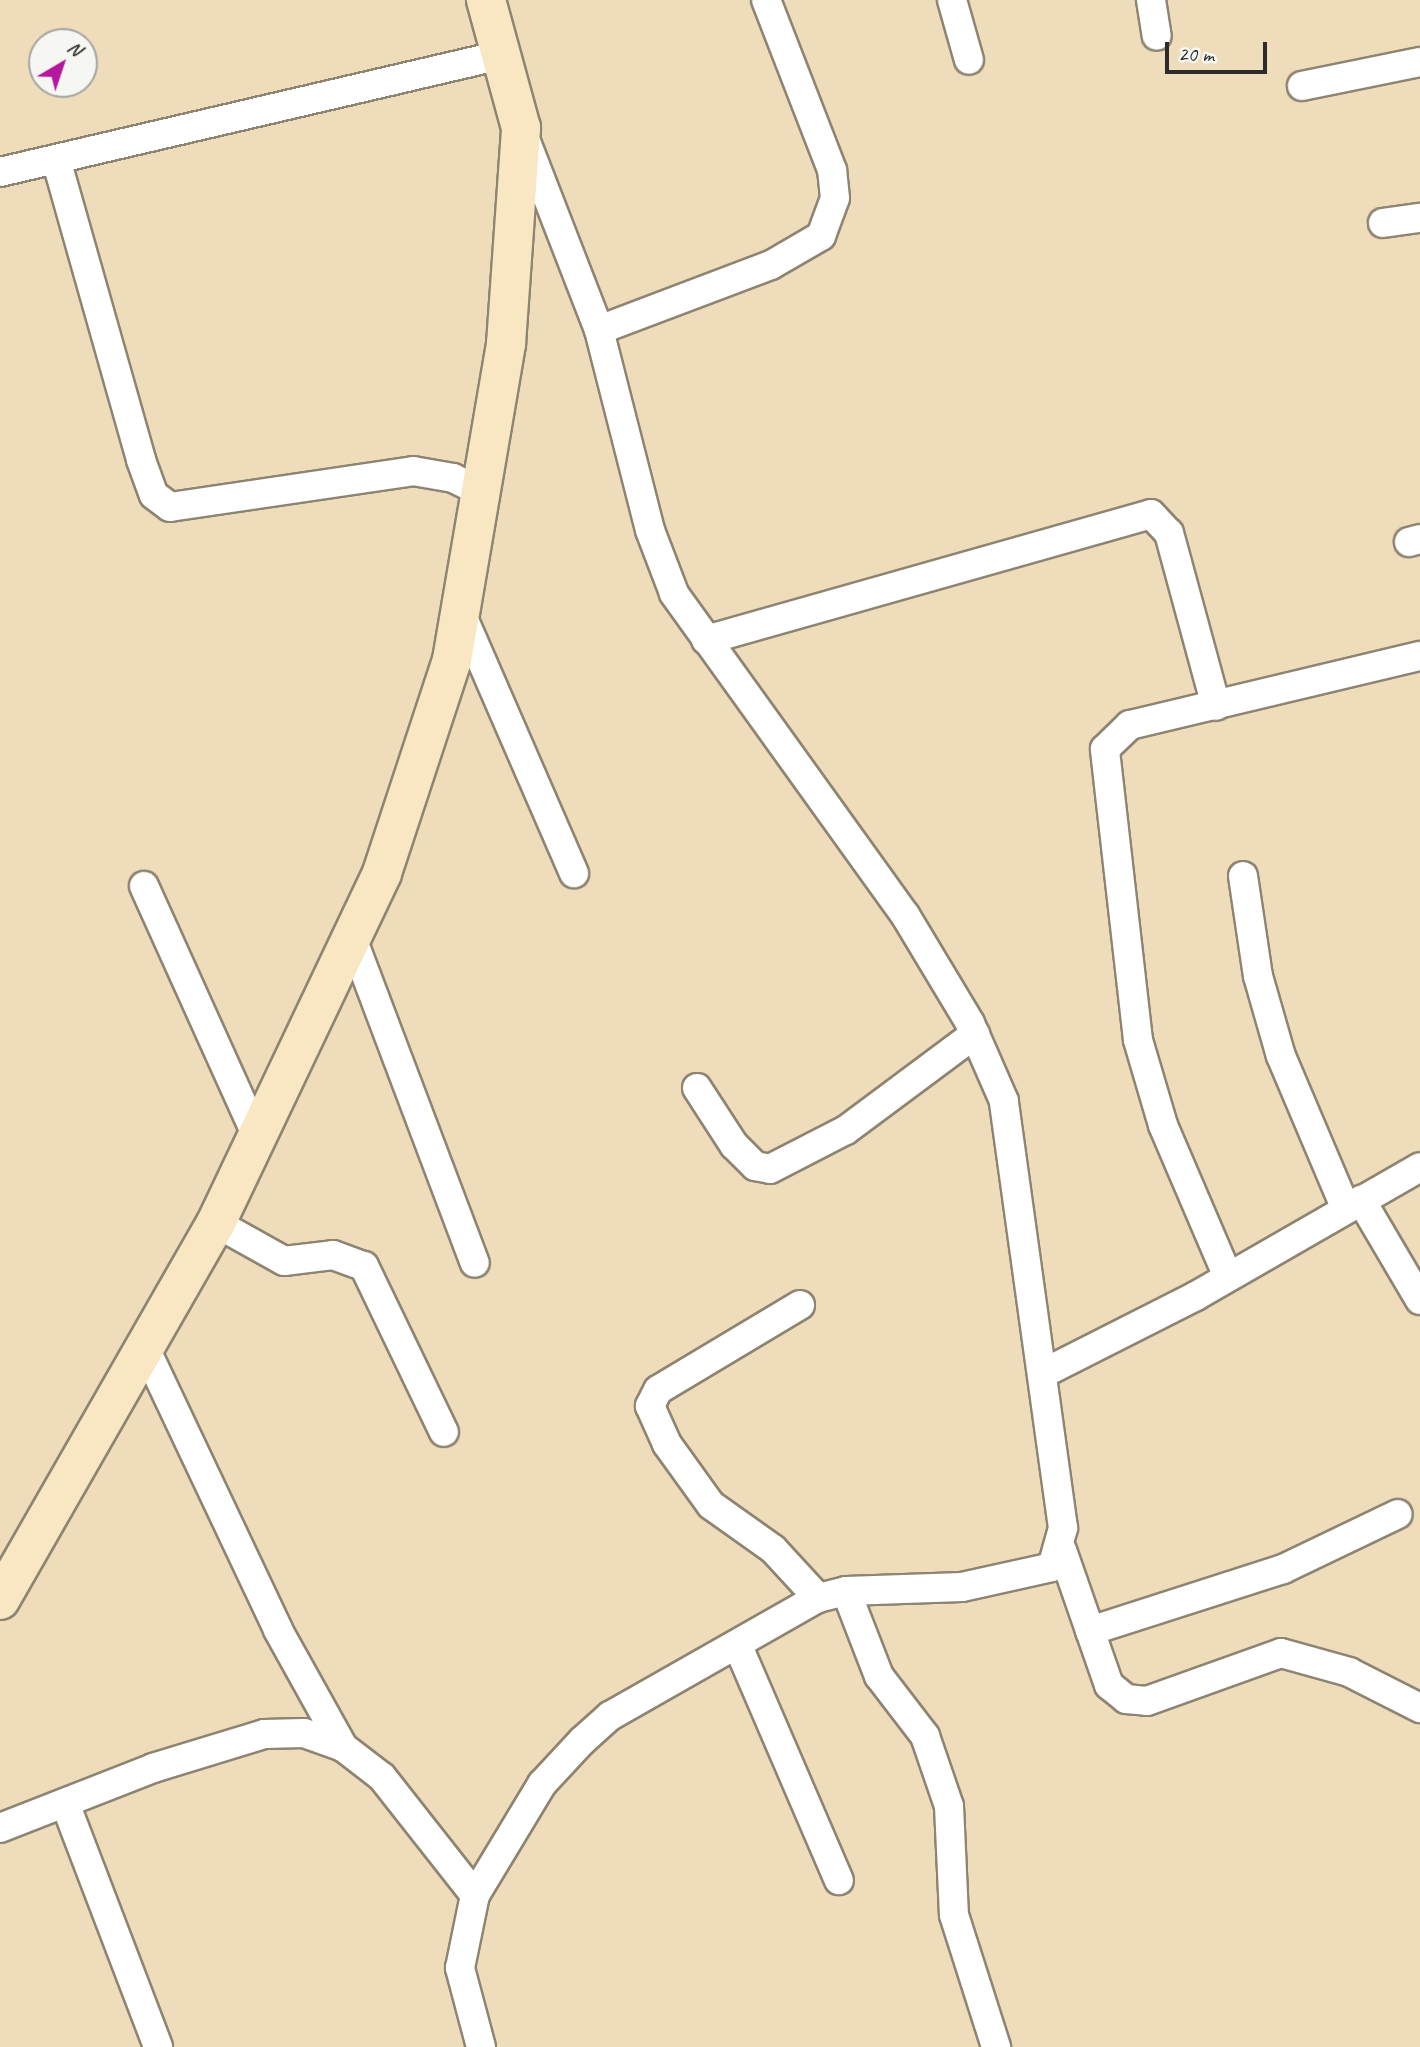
<!DOCTYPE html>
<html>
<head>
<meta charset="utf-8">
<style>
  body { margin:0 }
  #map { position:relative; width:1420px; height:2047px; overflow:hidden; background:#efdcba; font-family:Caveat,sans-serif }
  div>[style] { position:absolute }
  .roads { filter:drop-shadow(2px 0 #8d8472) drop-shadow(-2px 0 #8d8472) drop-shadow(0 2px #8d8472) drop-shadow(0 -2px #8d8472) }
  .street>* { height:28px; margin:-14px; padding:0 14px; transform-origin:14px; border-radius:14px; background:#fff }
  .secondary>* { height:38px; margin:-19px; padding:0 19px; transform-origin:19px; border-radius:19px; background:#f9e7c3 }
  span { translate:-50% -50%; white-space:nowrap; text-align:center; line-height:1.15; -webkit-text-stroke:5px #f6f6f2; paint-order:stroke }
  .north { position:absolute; left:28px; top:28px; width:70px; height:70px; box-sizing:border-box; background:#f6f6f2; border:2px solid #a5a5a2; border-radius:50%; rotate:39deg; font-size:19px; font-weight:700; line-height:28px; text-align:center; color:#2b2b2b }
  .north::after { content:''; display:block; margin:auto; width:24px; height:32px; background:#b5179e; clip-path:polygon(50% 0,100% 100%,50% 72%,0 100%) }
  .scale { position:absolute; left:1165px; top:42px; width:102px; height:32px; box-sizing:border-box; border:4px solid #2b2b2b; border-top:0; padding-left:9px; font-size:21px; line-height:24px; white-space:nowrap; color:#2b2b2b; -webkit-text-stroke:5px #f6f6f2; paint-order:stroke }
</style>
</head>
<body>
<div id="map">
  <div class="roads">
    <div class="street">
      <div style="left:952px;top:0;width:62px;rotate:74.2deg"></div>
      <div style="left:1151px;top:0;width:36px;rotate:81deg"></div>
      <div style="left:1302px;top:86px;width:120px;rotate:-11.5deg"></div>
      <div style="left:56px;top:159px;width:313px;rotate:74.2deg"></div>
      <div style="left:141px;top:460px;width:37px;rotate:70deg"></div>
      <div style="left:154px;top:495px;width:20px;rotate:37deg"></div>
      <div style="left:170px;top:507px;width:246px;rotate:-8.4deg"></div>
      <div style="left:413px;top:471px;width:41px;rotate:9.9deg"></div>
      <div style="left:453px;top:478px;width:30px;rotate:26deg"></div>
      <div style="left:0;top:172px;width:514px;rotate:-13.14deg"></div>
      <div style="left:1383px;top:223px;width:37px;rotate:-8deg"></div>
      <div style="left:599px;top:330px;width:184px;rotate:-20.7deg"></div>
      <div style="left:771px;top:265px;width:58px;rotate:-30.1deg"></div>
      <div style="left:821px;top:236px;width:40px;rotate:-69.8deg"></div>
      <div style="left:835px;top:198px;width:28px;rotate:-96deg"></div>
      <div style="left:832px;top:170px;width:182px;rotate:-111.2deg"></div>
      <div style="left:1409px;top:542px;width:11px;rotate:-15deg"></div>
      <div style="left:460px;top:611px;width:286px;rotate:66.5deg"></div>
      <div style="left:706px;top:640px;width:462px;rotate:-15.8deg"></div>
      <div style="left:1151px;top:514px;width:26px;rotate:47deg"></div>
      <div style="left:1169px;top:533px;width:179px;rotate:74.8deg"></div>
      <div style="left:1243px;top:876px;width:101px;rotate:81.5deg"></div>
      <div style="left:1258px;top:976px;width:83px;rotate:74deg"></div>
      <div style="left:1281px;top:1056px;width:166px;rotate:67deg"></div>
      <div style="left:144px;top:886px;width:274px;rotate:65.7deg"></div>
      <div style="left:352px;top:938px;width:347px;rotate:69.3deg"></div>
      <div style="left:697px;top:1088px;width:68px;rotate:57deg"></div>
      <div style="left:734px;top:1145px;width:30px;rotate:45deg"></div>
      <div style="left:755px;top:1166px;width:15px;rotate:11deg"></div>
      <div style="left:770px;top:1169px;width:85px;rotate:-27.2deg"></div>
      <div style="left:846px;top:1130px;width:161px;rotate:-36.7deg"></div>
      <div style="left:1361px;top:1200px;width:116px;rotate:59.5deg"></div>
      <div style="left:216px;top:1223px;width:78px;rotate:29.2deg"></div>
      <div style="left:284px;top:1261px;width:49px;rotate:-7deg"></div>
      <div style="left:333px;top:1255px;width:33px;rotate:20deg"></div>
      <div style="left:364px;top:1266px;width:184px;rotate:64.3deg"></div>
      <div style="left:1228px;top:1277px;width:165px;rotate:-113.2deg"></div>
      <div style="left:1163px;top:1125px;width:89px;rotate:-106.4deg"></div>
      <div style="left:1138px;top:1040px;width:293px;rotate:-96.5deg"></div>
      <div style="left:1105px;top:749px;width:35px;rotate:-44deg"></div>
      <div style="left:1130px;top:725px;width:298px;rotate:-13.4deg"></div>
      <div style="left:800px;top:1305px;width:165px;rotate:149.1deg"></div>
      <div style="left:658px;top:1390px;width:18px;rotate:117deg"></div>
      <div style="left:650px;top:1406px;width:42px;rotate:65.9deg"></div>
      <div style="left:667px;top:1444px;width:75px;rotate:54.2deg"></div>
      <div style="left:711px;top:1505px;width:76px;rotate:35.4deg"></div>
      <div style="left:773px;top:1549px;width:67px;rotate:47.4deg"></div>
      <div style="left:145px;top:1348px;width:312px;rotate:64.7deg"></div>
      <div style="left:278px;top:1630px;width:134px;rotate:60.9deg"></div>
      <div style="left:1046px;top:1372px;width:168px;rotate:-26.9deg"></div>
      <div style="left:1196px;top:1296px;width:258px;rotate:-29.9deg"></div>
      <div style="left:1062px;top:1550px;width:143px;rotate:70.8deg"></div>
      <div style="left:1109px;top:1685px;width:22px;rotate:39deg"></div>
      <div style="left:1126px;top:1699px;width:21px;rotate:5deg"></div>
      <div style="left:1147px;top:1701px;width:142px;rotate:-19.7deg"></div>
      <div style="left:1281px;top:1653px;width:71px;rotate:15.6deg"></div>
      <div style="left:1349px;top:1672px;width:80px;rotate:26.9deg"></div>
      <div style="left:846px;top:1591px;width:91px;rotate:68.8deg"></div>
      <div style="left:879px;top:1676px;width:76px;rotate:52.5deg"></div>
      <div style="left:925px;top:1736px;width:74px;rotate:71.1deg"></div>
      <div style="left:949px;top:1806px;width:109px;rotate:87.4deg"></div>
      <div style="left:954px;top:1915px;width:139px;rotate:72.3deg"></div>
      <div style="left:1090px;top:1631px;width:203px;rotate:-17.8deg"></div>
      <div style="left:1283px;top:1569px;width:127px;rotate:-25.6deg"></div>
      <div style="left:738px;top:1646px;width:255px;rotate:66.7deg"></div>
      <div style="left:65px;top:1803px;width:261px;rotate:69.1deg"></div>
      <div style="left:0;top:1828px;width:164px;rotate:-21.4deg"></div>
      <div style="left:153px;top:1768px;width:116px;rotate:-17deg"></div>
      <div style="left:264px;top:1734px;width:40px;rotate:-1.4deg"></div>
      <div style="left:304px;top:1733px;width:41px;rotate:19.7deg"></div>
      <div style="left:343px;top:1747px;width:49px;rotate:37.6deg"></div>
      <div style="left:382px;top:1777px;width:150px;rotate:51.8deg"></div>
      <div style="left:481px;top:2047px;width:82px;rotate:-104.9deg"></div>
      <div style="left:460px;top:1968px;width:75px;rotate:-78.4deg"></div>
      <div style="left:475px;top:1895px;width:130px;rotate:-58.9deg"></div>
      <div style="left:542px;top:1784px;width:59px;rotate:-47.1deg"></div>
      <div style="left:582px;top:1741px;width:38px;rotate:-42deg"></div>
      <div style="left:610px;top:1716px;width:239px;rotate:-29.6deg"></div>
      <div style="left:818px;top:1598px;width:29px;rotate:-14deg"></div>
      <div style="left:846px;top:1591px;width:116px;rotate:-2deg"></div>
      <div style="left:962px;top:1587px;width:92px;rotate:-12.5deg"></div>
      <div style="left:1052px;top:1567px;width:41px;rotate:-74.2deg"></div>
      <div style="left:1063px;top:1528px;width:431px;rotate:-97.9deg"></div>
      <div style="left:1004px;top:1101px;width:85px;rotate:-113.6deg"></div>
      <div style="left:970px;top:1023px;width:126px;rotate:-121deg"></div>
      <div style="left:905px;top:915px;width:396px;rotate:-125.7deg"></div>
      <div style="left:674px;top:593px;width:67px;rotate:-110.9deg"></div>
      <div style="left:650px;top:530px;width:206px;rotate:-104.3deg"></div>
      <div style="left:599px;top:330px;width:210px;rotate:-111.2deg"></div>
    </div>
    <div class="secondary">
      <div style="left:0;top:1600px;width:434px;rotate:-60.2deg"></div>
      <div style="left:216px;top:1223px;width:387px;rotate:-64.6deg"></div>
      <div style="left:382px;top:873px;width:224px;rotate:-71.8deg"></div>
      <div style="left:452px;top:660px;width:321px;rotate:-80.3deg"></div>
      <div style="left:506px;top:344px;width:217px;rotate:-86deg"></div>
      <div style="left:521px;top:128px;width:133px;rotate:-105.3deg"></div>
    </div>
  </div>
  <div class="north">N</div>
  <div class="scale">20 m</div>
</div>
</body>
</html>
